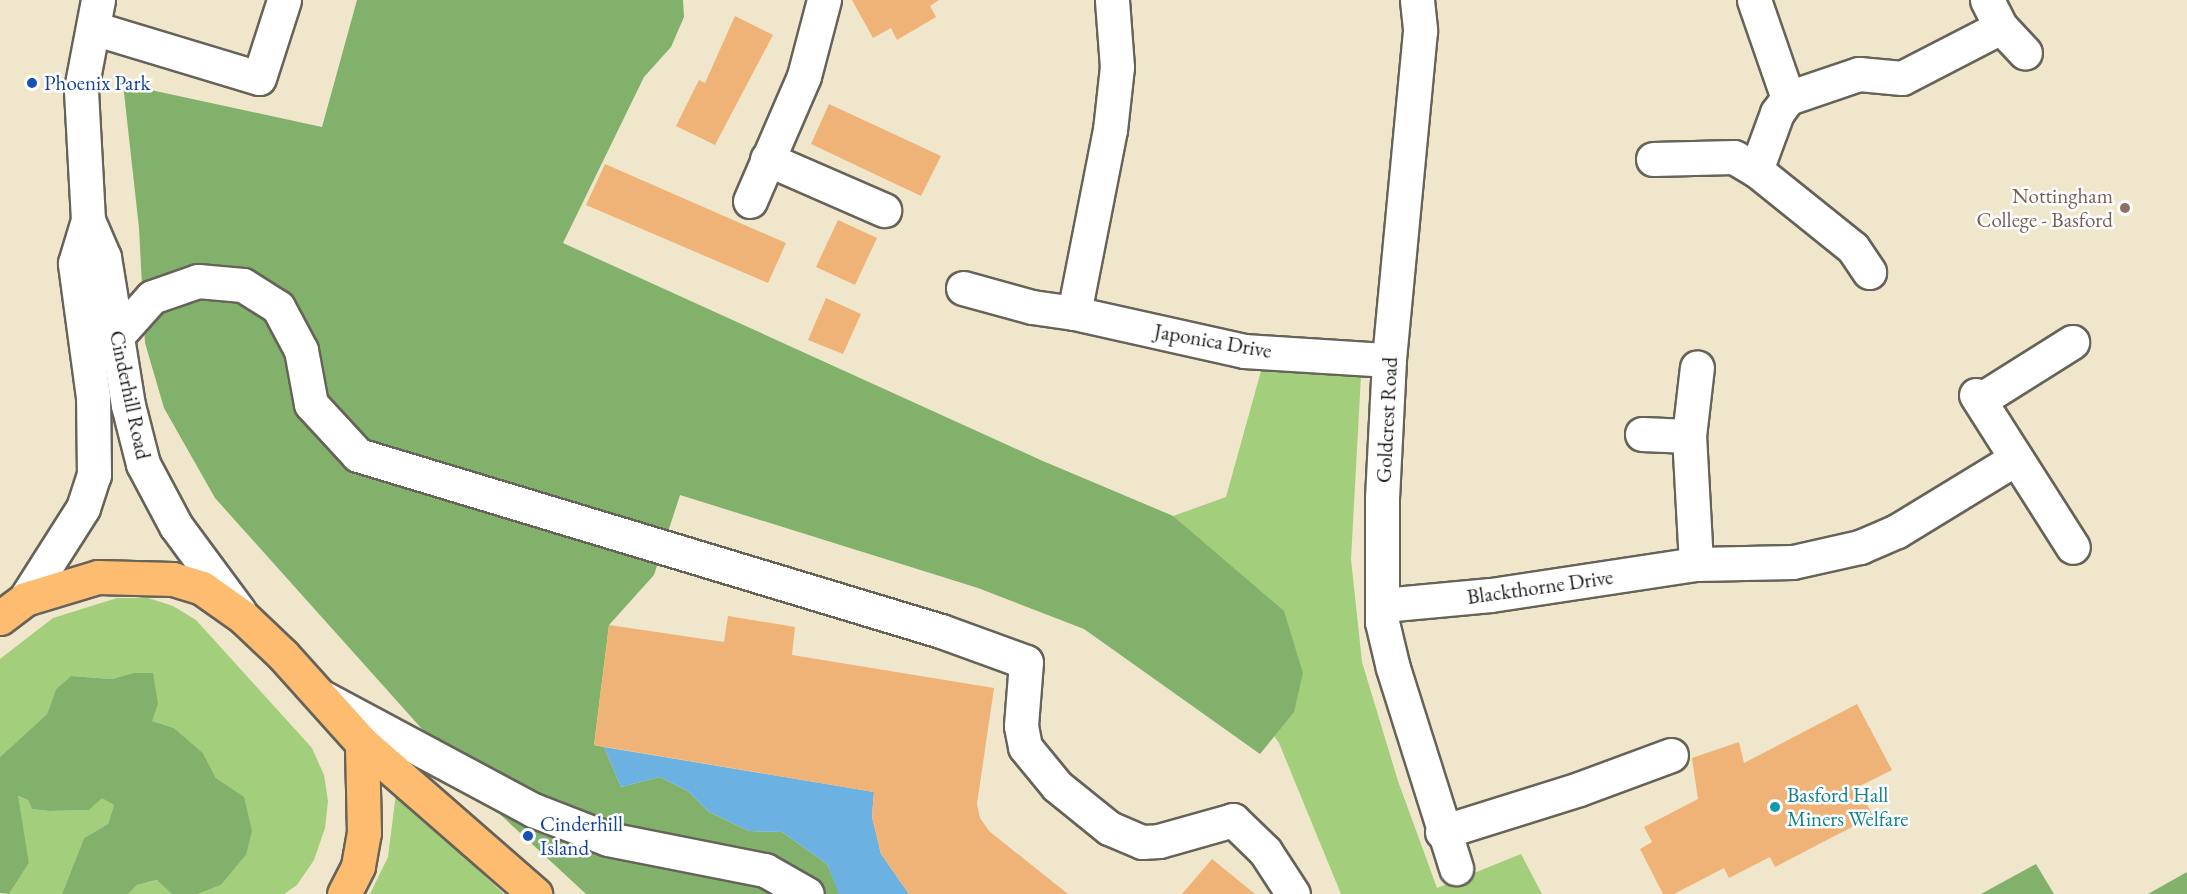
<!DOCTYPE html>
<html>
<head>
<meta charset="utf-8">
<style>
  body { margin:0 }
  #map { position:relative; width:2187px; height:894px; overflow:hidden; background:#f0e6cb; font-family:"EB Garamond",serif }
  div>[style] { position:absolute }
  .green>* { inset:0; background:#a3ce7b }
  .forest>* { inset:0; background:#82b16b }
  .water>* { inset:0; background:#6bb2e2 }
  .building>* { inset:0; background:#efb377 }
  .roads { filter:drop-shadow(2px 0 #666359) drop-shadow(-2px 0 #666359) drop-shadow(0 2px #666359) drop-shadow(0 -2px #666359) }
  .minor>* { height:33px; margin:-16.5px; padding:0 16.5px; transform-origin:16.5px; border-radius:16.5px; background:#fff }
  .highway>* { height:33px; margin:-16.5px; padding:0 16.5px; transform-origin:16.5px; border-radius:16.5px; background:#fdbc70 }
  .dots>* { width:16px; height:16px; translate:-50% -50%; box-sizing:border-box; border:3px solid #fff; border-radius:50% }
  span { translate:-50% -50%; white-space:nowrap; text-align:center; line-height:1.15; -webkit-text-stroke:5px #fff; paint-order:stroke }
  .transit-label { font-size:21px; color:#164399 }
  .left { translate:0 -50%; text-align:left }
  .education-label { font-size:21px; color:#785e54 }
  .right { translate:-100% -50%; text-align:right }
  .street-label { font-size:21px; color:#1c1c1c }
  .culture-label { font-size:21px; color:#0d838f }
</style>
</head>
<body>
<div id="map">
  <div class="green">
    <div style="clip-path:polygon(1261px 371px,1361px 376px,1351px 559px,1362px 662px,1398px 781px,1437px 888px,1521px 854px,1542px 894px,1341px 894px,1279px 743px,1252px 705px,1045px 462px,1173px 516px,1226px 497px)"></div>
    <div style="clip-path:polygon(117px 598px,148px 598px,173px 606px,196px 620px,312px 748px,324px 775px,328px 801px,325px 828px,314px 860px,297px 885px,284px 894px,198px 894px,221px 885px,246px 855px,243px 797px,216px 778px,203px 753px,174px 728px,152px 721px,133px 673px,112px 679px,71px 676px,56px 689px,47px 714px,0 757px,0 659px,53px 618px)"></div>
    <div style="clip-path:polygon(396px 793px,504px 894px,370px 894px,388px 857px)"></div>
    <div style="clip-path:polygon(17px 796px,28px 800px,32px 809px,49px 811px,89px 810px,102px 797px,114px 805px,108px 824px,84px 838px,62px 894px,9px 894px,29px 863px)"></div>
    <div style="clip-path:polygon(158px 880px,172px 894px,128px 894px,137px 885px)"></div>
  </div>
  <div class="forest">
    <div style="clip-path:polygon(357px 0,683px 0,684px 17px,671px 47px,644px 77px,563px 243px,1045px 462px,1173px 516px,1284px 611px,1303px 673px,1294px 712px,1260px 754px,1084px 629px,978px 588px,680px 495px,654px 575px,609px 625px,594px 745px,604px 747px,621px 787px,660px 777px,688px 791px,709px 812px,749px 831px,782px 832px,827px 864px,840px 894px,586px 894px,491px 806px,215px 498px,164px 408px,145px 343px,139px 228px,123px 84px,322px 127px)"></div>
    <div style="clip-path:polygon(133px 673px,153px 673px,158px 704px,152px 721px,174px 728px,203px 753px,216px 778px,244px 797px,252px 831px,246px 855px,221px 885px,198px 894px,172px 894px,157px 880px,137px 885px,128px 894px,62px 894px,84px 838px,108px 824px,114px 805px,102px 798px,89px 810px,49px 811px,32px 809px,28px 800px,18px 796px,29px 863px,9px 894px,0 893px,0 757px,47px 714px,56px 689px,71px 676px,112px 679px)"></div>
    <div style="clip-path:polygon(2036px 864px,2054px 894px,1981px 894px)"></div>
    <div style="clip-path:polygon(2187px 872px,2187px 894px,2148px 894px)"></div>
  </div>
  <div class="water">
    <div style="clip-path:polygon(604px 747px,874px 792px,872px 817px,881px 854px,909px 894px,839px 894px,827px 864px,782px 832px,749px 831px,709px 812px,688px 791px,660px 777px,621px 787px)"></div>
  </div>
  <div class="building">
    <div style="clip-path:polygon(852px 0,939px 0,930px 6px,936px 17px,897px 40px,891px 28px,873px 38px)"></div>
    <div style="clip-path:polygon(735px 16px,773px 35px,715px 145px,676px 126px,699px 80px,705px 83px)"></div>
    <div style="clip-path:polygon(829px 104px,941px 156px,921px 196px,811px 144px)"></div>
    <div style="clip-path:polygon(605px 164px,786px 243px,768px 283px,586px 205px)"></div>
    <div style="clip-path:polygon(838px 220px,877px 238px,855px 285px,816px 267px)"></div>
    <div style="clip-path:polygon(826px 298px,861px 314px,843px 354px,808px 340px)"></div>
    <div style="clip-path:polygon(728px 616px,795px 627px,792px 655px,994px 688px,977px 804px,980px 818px,989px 831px,1068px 894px,909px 894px,881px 854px,872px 817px,874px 792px,594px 745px,609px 625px,724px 642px)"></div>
    <div style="clip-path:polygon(1857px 704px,1892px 770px,1858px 787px,1873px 816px,1775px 867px,1770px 857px,1729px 878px,1724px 868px,1674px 894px,1663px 894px,1640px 849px,1652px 842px,1644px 827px,1698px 799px,1692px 758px,1739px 742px,1744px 763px)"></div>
    <div style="clip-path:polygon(1212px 859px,1255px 894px,1182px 894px)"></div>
  </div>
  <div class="roads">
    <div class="minor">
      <div style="left:1417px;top:0;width:31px;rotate:84deg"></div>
      <div style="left:1420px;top:31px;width:330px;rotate:95.4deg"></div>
      <div style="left:1389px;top:360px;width:139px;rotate:92.9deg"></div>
      <div style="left:1382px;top:499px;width:123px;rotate:90deg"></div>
      <div style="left:1382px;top:622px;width:47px;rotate:76.6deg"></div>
      <div style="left:1393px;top:668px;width:210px;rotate:72.5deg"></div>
      <div style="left:1754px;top:0;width:104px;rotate:70.9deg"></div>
      <div style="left:1788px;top:98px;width:75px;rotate:-18.7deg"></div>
      <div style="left:1859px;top:74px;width:43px;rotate:5.3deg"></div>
      <div style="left:1902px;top:78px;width:111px;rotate:-27.3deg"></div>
      <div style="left:1987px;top:0;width:30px;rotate:63deg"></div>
      <div style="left:2001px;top:27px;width:35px;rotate:47deg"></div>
      <div style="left:93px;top:28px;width:173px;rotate:16.8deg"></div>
      <div style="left:259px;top:78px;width:82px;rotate:-72.2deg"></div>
      <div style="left:767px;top:159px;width:128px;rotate:23.6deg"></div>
      <div style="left:1653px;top:159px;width:81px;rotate:-1.4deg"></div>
      <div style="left:1734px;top:157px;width:26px;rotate:31deg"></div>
      <div style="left:1756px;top:170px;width:124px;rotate:38.8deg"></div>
      <div style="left:1853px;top:248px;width:29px;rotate:56deg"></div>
      <div style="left:1756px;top:170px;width:61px;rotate:-69.8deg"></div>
      <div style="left:1777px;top:113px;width:19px;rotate:-54deg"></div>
      <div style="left:750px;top:201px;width:136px;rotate:-66.6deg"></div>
      <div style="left:804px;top:76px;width:79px;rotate:-75.3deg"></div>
      <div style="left:88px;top:220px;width:40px;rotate:66.6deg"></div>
      <div style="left:104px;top:257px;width:150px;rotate:80.8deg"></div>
      <div style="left:128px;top:405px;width:61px;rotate:75.7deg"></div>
      <div style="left:143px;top:464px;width:70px;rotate:62deg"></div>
      <div style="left:176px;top:526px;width:106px;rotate:53.5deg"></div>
      <div style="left:963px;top:288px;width:72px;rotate:15.4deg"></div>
      <div style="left:1032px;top:307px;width:42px;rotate:8.1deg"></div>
      <div style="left:1074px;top:313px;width:174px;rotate:12.6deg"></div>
      <div style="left:1244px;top:351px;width:145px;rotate:3.6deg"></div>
      <div style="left:1074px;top:313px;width:187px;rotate:-78.9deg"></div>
      <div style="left:1110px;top:130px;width:63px;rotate:-83.7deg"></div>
      <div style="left:1117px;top:67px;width:67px;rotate:-94.3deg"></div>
      <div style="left:117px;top:336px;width:52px;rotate:-48.1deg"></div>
      <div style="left:152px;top:297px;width:49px;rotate:-19.2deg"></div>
      <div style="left:198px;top:281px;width:45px;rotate:5.1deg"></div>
      <div style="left:243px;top:285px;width:41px;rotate:32.2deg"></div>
      <div style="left:278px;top:307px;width:49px;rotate:61.9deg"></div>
      <div style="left:301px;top:350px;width:55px;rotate:79.5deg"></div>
      <div style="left:311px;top:404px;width:69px;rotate:47.3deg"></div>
      <div style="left:358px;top:455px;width:609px;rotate:16.8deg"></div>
      <div style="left:941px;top:631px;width:90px;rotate:20deg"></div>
      <div style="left:1026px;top:662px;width:64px;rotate:94.5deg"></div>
      <div style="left:1021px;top:726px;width:21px;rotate:79deg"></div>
      <div style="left:1025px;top:747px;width:50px;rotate:50.6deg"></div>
      <div style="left:1057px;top:786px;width:67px;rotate:38.9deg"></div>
      <div style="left:1109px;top:828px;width:36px;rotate:23deg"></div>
      <div style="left:1142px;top:842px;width:17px;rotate:-3deg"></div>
      <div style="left:1159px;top:841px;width:77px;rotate:-15.8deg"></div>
      <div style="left:1233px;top:820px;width:45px;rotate:44.1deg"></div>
      <div style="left:1265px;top:851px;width:51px;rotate:56.9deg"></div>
      <div style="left:1976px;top:395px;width:180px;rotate:57.5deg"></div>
      <div style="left:1980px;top:400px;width:109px;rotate:-32.2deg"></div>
      <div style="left:1642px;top:434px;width:47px;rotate:2.4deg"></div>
      <div style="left:1696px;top:564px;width:128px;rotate:-93.1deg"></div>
      <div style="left:1689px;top:436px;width:69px;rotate:-83.4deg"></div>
      <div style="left:25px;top:599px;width:108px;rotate:-57.5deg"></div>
      <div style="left:83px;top:508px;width:35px;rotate:-72deg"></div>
      <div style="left:94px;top:475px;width:78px;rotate:-90.7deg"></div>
      <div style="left:93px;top:397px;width:135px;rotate:-97.7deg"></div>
      <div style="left:75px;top:263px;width:45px;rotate:-73.2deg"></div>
      <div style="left:88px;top:220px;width:131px;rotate:-93.1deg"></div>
      <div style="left:81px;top:89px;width:91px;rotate:-79.2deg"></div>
      <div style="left:1383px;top:605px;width:108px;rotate:-5.3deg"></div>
      <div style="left:1491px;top:595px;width:207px;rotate:-8.6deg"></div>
      <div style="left:1696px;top:564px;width:97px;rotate:-1.2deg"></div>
      <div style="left:1793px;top:562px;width:69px;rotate:-12.6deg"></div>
      <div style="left:1860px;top:547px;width:40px;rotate:-23.4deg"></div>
      <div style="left:1897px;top:531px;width:138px;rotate:-31.4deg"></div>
      <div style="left:324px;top:698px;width:237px;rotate:28.2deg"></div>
      <div style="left:533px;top:810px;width:80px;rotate:21.1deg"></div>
      <div style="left:608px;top:839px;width:160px;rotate:11.2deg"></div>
      <div style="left:765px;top:870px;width:48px;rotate:29.7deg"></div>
      <div style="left:1442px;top:832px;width:144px;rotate:-17.4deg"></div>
      <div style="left:1579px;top:789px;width:98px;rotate:-20.3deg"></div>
    </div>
    <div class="highway">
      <div style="left:0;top:618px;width:31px;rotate:-37deg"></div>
      <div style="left:25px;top:599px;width:76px;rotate:-16.8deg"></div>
      <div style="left:98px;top:577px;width:75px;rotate:1.5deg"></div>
      <div style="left:173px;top:579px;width:30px;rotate:17deg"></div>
      <div style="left:202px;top:588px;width:50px;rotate:35.3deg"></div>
      <div style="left:243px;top:617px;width:55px;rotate:43.5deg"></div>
      <div style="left:283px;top:655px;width:118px;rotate:48.1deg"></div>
      <div style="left:362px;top:743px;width:230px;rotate:41.1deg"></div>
      <div style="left:344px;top:894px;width:31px;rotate:-63deg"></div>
      <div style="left:358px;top:866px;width:34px;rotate:-80deg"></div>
      <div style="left:364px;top:833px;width:90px;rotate:-91.3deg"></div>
    </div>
  </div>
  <div class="dots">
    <div style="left:32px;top:83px;background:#1a4fb4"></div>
    <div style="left:2125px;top:208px;background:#8d6e63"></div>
    <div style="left:1775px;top:807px;background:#0f9aa8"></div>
    <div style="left:528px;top:836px;background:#1a4fb4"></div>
  </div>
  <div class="transit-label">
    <span class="left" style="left:44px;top:83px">Phoenix Park</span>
    <span class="left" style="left:540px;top:836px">Cinderhill<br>Island</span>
  </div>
  <div class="education-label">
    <span class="right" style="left:2113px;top:208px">Nottingham<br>College - Basford</span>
  </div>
  <div class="street-label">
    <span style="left:1213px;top:341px;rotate:10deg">Japonica Drive</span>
    <span style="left:130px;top:395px;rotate:78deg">Cinderhill Road</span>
    <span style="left:1387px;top:420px;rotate:-87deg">Goldcrest Road</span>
    <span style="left:1540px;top:587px;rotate:-8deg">Blackthorne Drive</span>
  </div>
  <div class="culture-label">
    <span class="left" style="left:1787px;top:807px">Basford Hall<br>Miners Welfare</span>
  </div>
</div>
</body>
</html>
